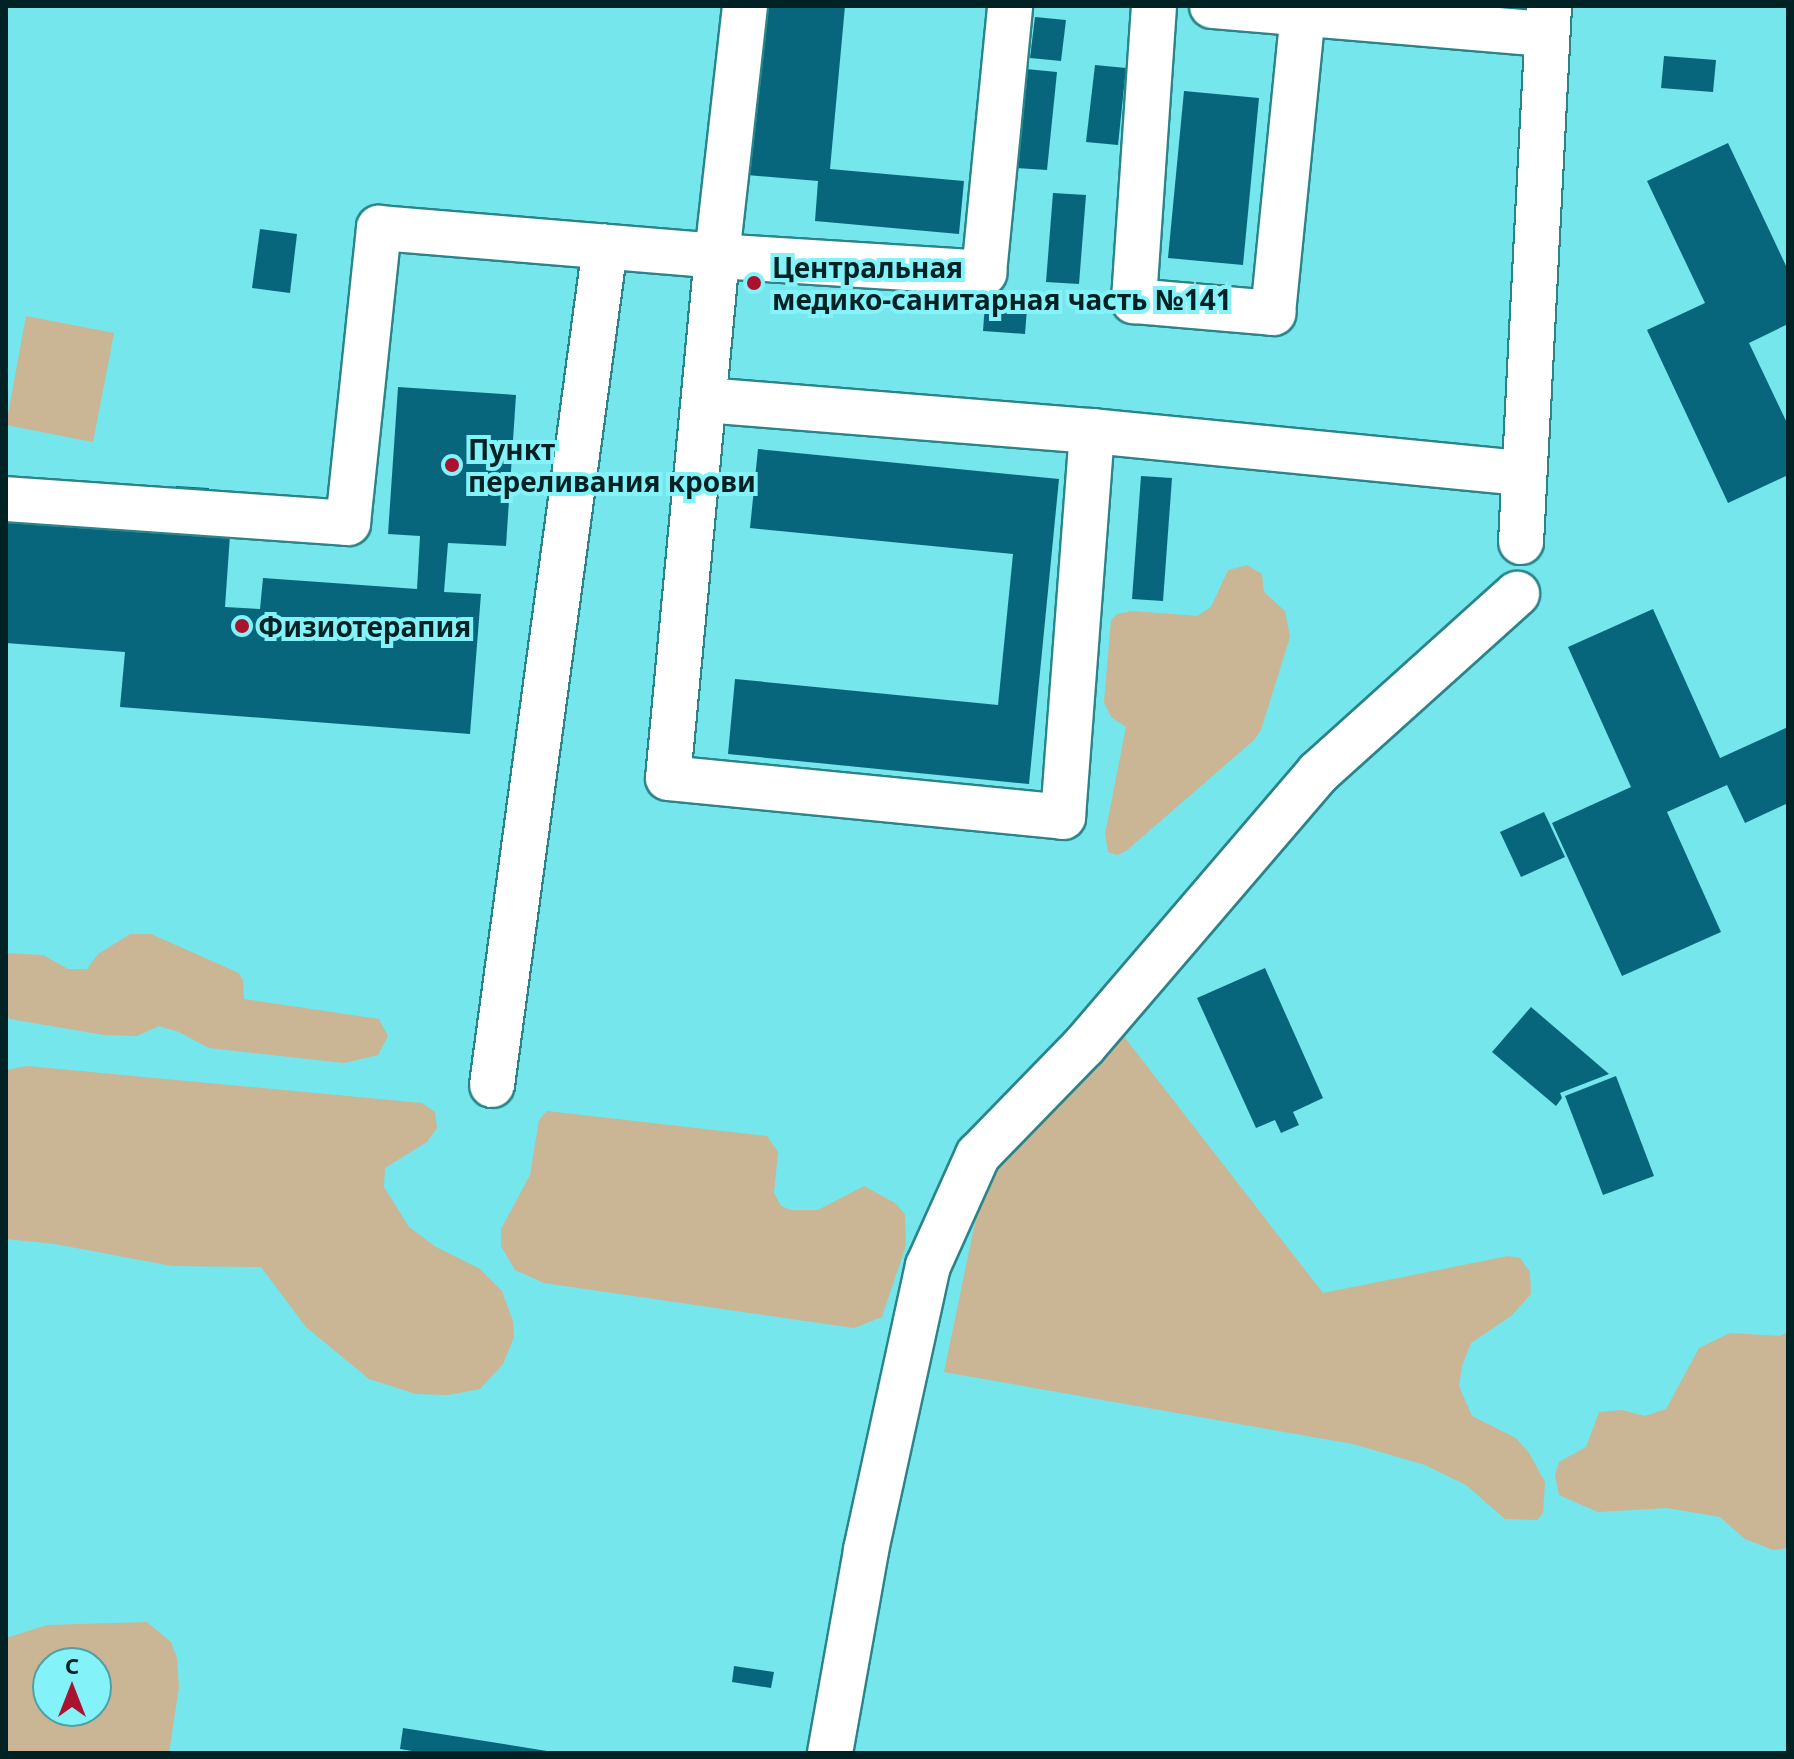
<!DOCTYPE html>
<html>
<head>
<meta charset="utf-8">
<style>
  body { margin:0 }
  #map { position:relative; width:1794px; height:1759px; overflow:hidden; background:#75e6eb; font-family:"Noto Sans",sans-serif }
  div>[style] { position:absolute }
  .green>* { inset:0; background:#cab594 }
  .building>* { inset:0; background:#08667c }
  .roads { filter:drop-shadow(2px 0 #2a8489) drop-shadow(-2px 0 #2a8489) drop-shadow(0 2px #2a8489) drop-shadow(0 -2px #2a8489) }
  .minor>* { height:44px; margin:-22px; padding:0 22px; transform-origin:22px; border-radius:22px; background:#fff }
  .dots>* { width:22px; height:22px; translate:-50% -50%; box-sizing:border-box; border:4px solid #83f3f9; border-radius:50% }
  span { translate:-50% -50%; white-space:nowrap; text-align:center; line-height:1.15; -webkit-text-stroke:8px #83f3f9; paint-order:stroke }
  .poi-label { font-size:28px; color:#002224; font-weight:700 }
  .left { translate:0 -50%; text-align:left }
  .frame { position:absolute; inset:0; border:8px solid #002224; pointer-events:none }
  .north { position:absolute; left:32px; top:1647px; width:80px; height:80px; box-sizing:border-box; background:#83f3f9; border:2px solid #4f9fa4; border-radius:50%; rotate:0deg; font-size:22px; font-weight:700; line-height:32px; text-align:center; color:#002224 }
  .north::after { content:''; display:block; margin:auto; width:28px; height:36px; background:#aa132f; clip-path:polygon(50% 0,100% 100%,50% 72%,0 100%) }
</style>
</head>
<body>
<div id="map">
  <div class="green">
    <div style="clip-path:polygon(26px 316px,114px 333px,93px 442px,6px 425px)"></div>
    <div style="clip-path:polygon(1247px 565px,1262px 574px,1264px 592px,1285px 611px,1290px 637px,1261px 730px,1254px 740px,1126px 851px,1117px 855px,1108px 852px,1105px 834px,1126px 727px,1111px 717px,1104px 702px,1111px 620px,1117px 614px,1132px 611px,1197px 616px,1211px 607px,1228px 570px)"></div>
    <div style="clip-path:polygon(130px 934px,151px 934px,239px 973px,243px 980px,244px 999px,379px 1019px,388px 1036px,378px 1055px,344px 1063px,209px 1048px,179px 1032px,159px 1026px,137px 1036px,104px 1035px,10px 1019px,6px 1013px,6px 953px,43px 955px,68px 969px,87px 969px,98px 954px)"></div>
    <div style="clip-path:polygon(1122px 1034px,1323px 1293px,1508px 1256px,1520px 1258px,1530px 1272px,1531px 1294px,1511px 1316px,1471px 1343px,1462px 1366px,1459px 1386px,1472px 1416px,1516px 1438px,1529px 1453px,1545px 1482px,1543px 1513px,1537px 1520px,1505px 1519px,1466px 1485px,1425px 1465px,1353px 1444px,944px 1372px,979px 1203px,1010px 1149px)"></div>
    <div style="clip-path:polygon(27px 1066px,422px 1103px,435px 1112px,437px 1128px,427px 1142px,385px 1168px,384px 1187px,409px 1227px,436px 1247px,480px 1269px,502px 1291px,513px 1321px,514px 1337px,503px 1364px,480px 1389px,448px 1395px,416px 1394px,369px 1379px,306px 1327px,261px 1267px,172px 1266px,55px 1244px,6px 1239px,6px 1070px)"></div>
    <div style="clip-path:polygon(547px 1111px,767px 1136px,778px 1152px,774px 1193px,781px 1206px,791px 1210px,818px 1210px,864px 1186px,895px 1203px,905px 1214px,906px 1245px,882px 1317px,854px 1328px,544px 1283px,515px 1270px,501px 1246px,501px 1229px,530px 1175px,539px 1120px)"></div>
    <div style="clip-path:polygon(1788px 1332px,1788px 1548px,1773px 1550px,1745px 1539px,1720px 1517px,1667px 1508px,1598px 1512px,1559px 1495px,1555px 1475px,1559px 1462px,1586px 1447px,1599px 1412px,1622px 1410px,1645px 1416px,1666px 1409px,1699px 1348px,1730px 1333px,1780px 1336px)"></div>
    <div style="clip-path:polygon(evenodd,147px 1622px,171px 1642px,177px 1658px,179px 1687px,169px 1753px,6px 1753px,6px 1638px,47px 1625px,147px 1622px,96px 1663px,96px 1711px,48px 1711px,48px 1663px,96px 1663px)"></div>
  </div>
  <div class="building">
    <div style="clip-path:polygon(762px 6px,845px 6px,830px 169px,964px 181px,959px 234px,815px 221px,818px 181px,747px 175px)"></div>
    <div style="clip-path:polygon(1035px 17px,1066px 20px,1061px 61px,1030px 58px)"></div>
    <div style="clip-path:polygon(1664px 56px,1716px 60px,1713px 92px,1661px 88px)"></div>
    <div style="clip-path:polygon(1095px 65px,1126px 68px,1118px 145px,1086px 142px)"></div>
    <div style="clip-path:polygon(1026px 69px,1057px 72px,1047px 170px,1016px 168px)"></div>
    <div style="clip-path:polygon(1184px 91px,1259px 98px,1243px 265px,1168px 258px)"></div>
    <div style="clip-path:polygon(1728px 143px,1788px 270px,1788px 324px,1749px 343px,1788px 425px,1788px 475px,1728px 503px,1647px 330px,1705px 303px,1647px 181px)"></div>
    <div style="clip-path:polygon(1053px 193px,1086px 195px,1079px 284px,1046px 282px)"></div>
    <div style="clip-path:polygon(260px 229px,297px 234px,290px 293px,252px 288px)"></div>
    <div style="clip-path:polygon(985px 304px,1027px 308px,1025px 334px,983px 331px)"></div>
    <div style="clip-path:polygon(398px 387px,516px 395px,506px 546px,448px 543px,444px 592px,481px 594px,470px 734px,120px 707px,125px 652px,6px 643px,6px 518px,174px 530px,176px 486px,209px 488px,207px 533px,230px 535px,225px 607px,260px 609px,263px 578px,417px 589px,420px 536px,388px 534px)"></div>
    <div style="clip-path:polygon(758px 449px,1059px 479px,1029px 784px,728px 754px,735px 679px,998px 705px,1013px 554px,750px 528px)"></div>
    <div style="clip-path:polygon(1141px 476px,1172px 478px,1163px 601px,1132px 599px)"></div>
    <div style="clip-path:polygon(1653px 609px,1720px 758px,1788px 727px,1788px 803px,1745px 823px,1727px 785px,1667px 812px,1721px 932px,1622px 976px,1552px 823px,1631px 787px,1568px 647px)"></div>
    <div style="clip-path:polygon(1544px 812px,1565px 857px,1521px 877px,1500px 832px)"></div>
    <div style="clip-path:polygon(1265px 968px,1323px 1098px,1293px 1112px,1299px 1125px,1281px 1133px,1275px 1120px,1256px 1128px,1197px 998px)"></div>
    <div style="clip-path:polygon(1531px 1007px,1609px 1074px,1560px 1093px,1562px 1098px,1556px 1106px,1492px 1052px)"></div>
    <div style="clip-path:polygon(1616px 1076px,1654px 1176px,1603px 1195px,1565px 1096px)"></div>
    <div style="clip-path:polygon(734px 1666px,774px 1672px,771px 1688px,732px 1682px)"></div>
    <div style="clip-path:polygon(403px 1728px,547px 1751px,547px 1753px,424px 1753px,400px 1749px)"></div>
  </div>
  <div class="roads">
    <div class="minor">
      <div style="left:745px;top:6px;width:252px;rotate:96.4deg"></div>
      <div style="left:717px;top:256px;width:524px;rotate:95.36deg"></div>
      <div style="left:668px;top:778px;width:397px;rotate:5.6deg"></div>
      <div style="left:1063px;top:817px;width:387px;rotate:-85.7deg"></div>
      <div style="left:1154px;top:6px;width:296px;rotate:93.9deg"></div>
      <div style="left:1134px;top:301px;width:140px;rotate:4.9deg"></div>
      <div style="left:1273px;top:313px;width:300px;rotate:-84.3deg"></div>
      <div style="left:1212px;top:6px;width:336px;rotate:4.8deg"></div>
      <div style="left:705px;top:400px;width:388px;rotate:4.6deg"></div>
      <div style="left:1092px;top:431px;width:433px;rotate:5.6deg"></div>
      <div style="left:6px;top:499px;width:343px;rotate:4deg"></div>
      <div style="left:348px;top:523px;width:297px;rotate:-84deg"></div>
      <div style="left:379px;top:228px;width:339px;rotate:4.7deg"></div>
      <div style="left:717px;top:256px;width:268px;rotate:3.6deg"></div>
      <div style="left:984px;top:273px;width:268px;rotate:-84.4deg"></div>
      <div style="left:1521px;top:542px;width:537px;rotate:-87.01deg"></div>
      <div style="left:492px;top:1085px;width:846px;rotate:-82.32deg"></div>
      <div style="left:830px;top:1753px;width:206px;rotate:-79.9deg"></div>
      <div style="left:866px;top:1550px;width:291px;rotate:-77.7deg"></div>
      <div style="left:928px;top:1266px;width:122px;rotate:-65.8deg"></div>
      <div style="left:978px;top:1155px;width:152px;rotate:-45.8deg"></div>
      <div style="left:1084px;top:1046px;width:360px;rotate:-49.4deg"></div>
      <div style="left:1318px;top:773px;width:268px;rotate:-42deg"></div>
    </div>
  </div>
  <div class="dots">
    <div style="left:754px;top:283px;background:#aa132f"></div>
    <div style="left:452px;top:465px;background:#aa132f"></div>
    <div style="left:242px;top:626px;background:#aa132f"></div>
  </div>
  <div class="poi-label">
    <span class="left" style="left:772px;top:283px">Центральная<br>медико-санитарная часть №141</span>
    <span class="left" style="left:468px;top:465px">Пункт<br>переливания крови</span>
    <span class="left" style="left:258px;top:626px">Физиотерапия</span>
  </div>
  <div class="frame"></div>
  <div class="north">С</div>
</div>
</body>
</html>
